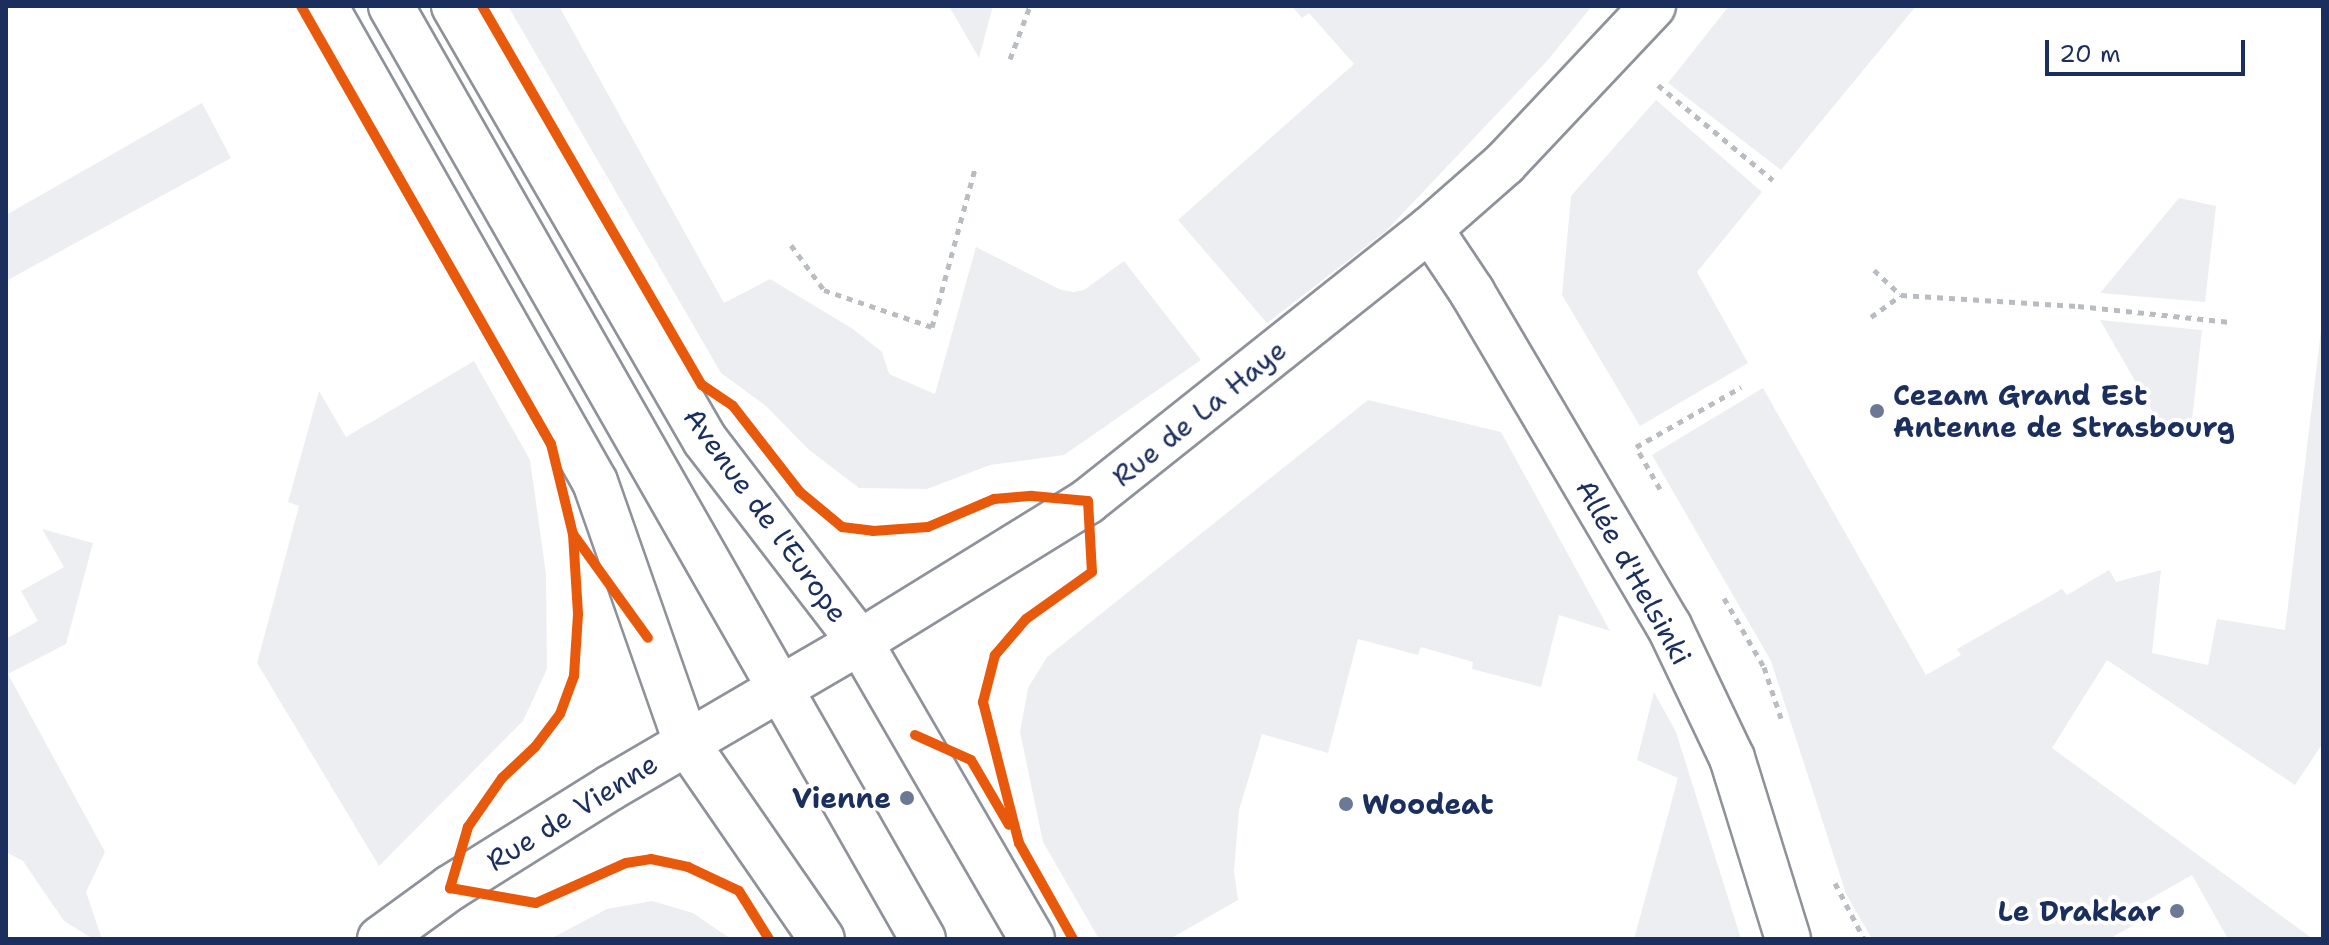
<!DOCTYPE html>
<html>
<head>
<meta charset="utf-8">
<style>
  body { margin:0 }
  #map { position:relative; width:2329px; height:945px; overflow:hidden; background:#fff; font-family:"Shantell Sans",sans-serif }
  div>[style] { position:absolute }
  .green>* { inset:0; background:#edeef2 }
  .path>* { height:5px; margin-top:-2.5px; transform-origin:0; background:repeating-linear-gradient(90deg,#b9bcc1 0 6px,transparent 0 12px) }
  .roads { filter:drop-shadow(2px 0 #8e929a) drop-shadow(-2px 0 #8e929a) drop-shadow(0 2px #8e929a) drop-shadow(0 -2px #8e929a) }
  .street>* { height:44px; margin:-22px; padding:0 22px; transform-origin:22px; border-radius:22px; background:#fff }
  .secondary>* { height:44px; margin:-22px; padding:0 22px; transform-origin:22px; border-radius:22px; background:#fff }
  .cycleway>* { height:10px; margin:-5px; padding:0 5px; transform-origin:5px; border-radius:5px; background:#e8590c }
  .dots>* { width:22px; height:22px; translate:-50% -50%; box-sizing:border-box; border:4px solid #fff; border-radius:50% }
  span { translate:-50% -50%; white-space:nowrap; text-align:center; line-height:1.15; -webkit-text-stroke:8px #fff; paint-order:stroke }
  .poi-label { font-size:28px; color:#1b2f5e; font-weight:700 }
  .left { translate:0 -50%; text-align:left }
  .right { translate:-100% -50%; text-align:right }
  .street-label { font-size:28px; color:#1b2f5e }
  .frame { position:absolute; inset:0; border:8px solid #1b2f5e; pointer-events:none }
  .scale { position:absolute; left:2045px; top:40px; width:200px; height:36px; box-sizing:border-box; border:4px solid #1b2f5e; border-top:0; padding-left:10px; font-size:24px; line-height:28px; white-space:nowrap; color:#1b2f5e; -webkit-text-stroke:6px #fff; paint-order:stroke }
</style>
</head>
<body>
<div id="map">
  <div class="green">
    <div style="clip-path:polygon(508px 6px,559px 6px,724px 303px,770px 279px,853px 329px,882px 352px,889px 374px,935px 394px,976px 247px,1059px 289px,1073px 292px,1084px 290px,1124px 261px,1201px 360px,1064px 455px,990px 465px,927px 489px,859px 488px,808px 449px,766px 406px,721px 373px)"></div>
    <div style="clip-path:polygon(949px 6px,993px 6px,979px 58px)"></div>
    <div style="clip-path:polygon(1292px 6px,1592px 6px,1547px 61px,1386px 231px,1267px 323px,1178px 220px,1354px 64px,1309px 13px,1302px 18px)"></div>
    <div style="clip-path:polygon(1729px 6px,1916px 6px,1781px 170px,1668px 83px)"></div>
    <div style="clip-path:polygon(1656px 100px,1762px 192px,1697px 272px,1748px 363px,1640px 426px,1562px 295px,1571px 196px)"></div>
    <div style="clip-path:polygon(202px 103px,231px 158px,6px 281px,6px 215px)"></div>
    <div style="clip-path:polygon(2179px 198px,2216px 206px,2205px 302px,2100px 293px)"></div>
    <div style="clip-path:polygon(2323px 314px,2323px 743px,2295px 785px,2107px 660px,2052px 748px,2313px 939px,2228px 939px,2192px 875px,2141px 904px,2139px 902px,2146px 918px,2109px 939px,1872px 939px,1846px 894px,1771px 661px,1652px 455px,1763px 388px,1926px 675px,1961px 655px,1957px 649px,2062px 589px,2067px 595px,2109px 570px,2116px 582px,2161px 570px,2152px 653px,2208px 665px,2217px 619px,2285px 630px)"></div>
    <div style="clip-path:polygon(2100px 320px,2202px 330px,2192px 420px,2160px 424px)"></div>
    <div style="clip-path:polygon(474px 361px,530px 460px,546px 574px,547px 669px,523px 721px,379px 866px,257px 663px,299px 506px,288px 502px,319px 391px,346px 437px)"></div>
    <div style="clip-path:polygon(1368px 400px,1501px 432px,1610px 631px,1559px 615px,1541px 687px,1472px 669px,1473px 662px,1421px 647px,1418px 655px,1358px 639px,1328px 753px,1262px 734px,1239px 810px,1234px 871px,1238px 900px,1170px 939px,1099px 939px,1043px 842px,1020px 732px,1028px 688px,1047px 657px)"></div>
    <div style="clip-path:polygon(42px 529px,93px 543px,66px 644px,8px 674px,105px 852px,86px 892px,102px 939px,93px 939px,64px 921px,23px 861px,6px 852px,6px 639px,38px 621px,21px 591px,64px 567px)"></div>
    <div style="clip-path:polygon(1654px 692px,1676px 732px,1741px 939px,1634px 939px,1678px 778px,1637px 760px)"></div>
    <div style="clip-path:polygon(652px 901px,693px 913px,731px 939px,550px 939px,607px 909px)"></div>
  </div>
  <div class="path">
    <div style="left:1010px;top:59px;width:57px;rotate:-69.3deg"></div>
    <div style="left:1658px;top:85px;width:149px;rotate:39.6deg"></div>
    <div style="left:791px;top:245px;width:56px;rotate:53.7deg"></div>
    <div style="left:824px;top:290px;width:114px;rotate:18.9deg"></div>
    <div style="left:932px;top:327px;width:164px;rotate:-74.8deg"></div>
    <div style="left:1874px;top:270px;width:37px;rotate:43deg"></div>
    <div style="left:1901px;top:295px;width:177px;rotate:3.6deg"></div>
    <div style="left:2078px;top:306px;width:153px;rotate:6deg"></div>
    <div style="left:1871px;top:317px;width:37px;rotate:-36deg"></div>
    <div style="left:1660px;top:489px;width:48px;rotate:-119.7deg"></div>
    <div style="left:1636px;top:447px;width:121px;rotate:-29.7deg"></div>
    <div style="left:1724px;top:598px;width:80px;rotate:59.9deg"></div>
    <div style="left:1764px;top:667px;width:54px;rotate:71.6deg"></div>
    <div style="left:1835px;top:883px;width:63px;rotate:62.6deg"></div>
  </div>
  <div class="roads">
    <div class="street">
      <div style="left:391px;top:6px;width:1074px;rotate:60.31deg"></div>
      <div style="left:1430px;top:229px;width:76px;rotate:56.3deg"></div>
      <div style="left:1472px;top:292px;width:388px;rotate:59.5deg"></div>
      <div style="left:1669px;top:626px;width:146px;rotate:64.5deg"></div>
      <div style="left:1732px;top:758px;width:189px;rotate:72.8deg"></div>
      <div style="left:380px;top:939px;width:87px;rotate:-36.1deg"></div>
      <div style="left:450px;top:888px;width:189px;rotate:-32deg"></div>
      <div style="left:610px;top:788px;width:290px;rotate:-30.3deg"></div>
      <div style="left:860px;top:642px;width:268px;rotate:-31.7deg"></div>
      <div style="left:1088px;top:501px;width:437px;rotate:-38.5deg"></div>
      <div style="left:1430px;top:229px;width:100px;rotate:-41.3deg"></div>
      <div style="left:1505px;top:163px;width:216px;rotate:-46.7deg"></div>
    </div>
    <div class="secondary">
      <div style="left:325px;top:6px;width:547px;rotate:60.44deg"></div>
      <div style="left:595px;top:482px;width:275px;rotate:70.7deg"></div>
      <div style="left:686px;top:742px;width:239px;rotate:55.4deg"></div>
      <div style="left:454px;top:6px;width:501px;rotate:59.96deg"></div>
      <div style="left:705px;top:440px;width:255px;rotate:52.5deg"></div>
      <div style="left:860px;top:642px;width:343px;rotate:59.9deg"></div>
    </div>
  </div>
  <div class="cycleway">
    <div style="left:301px;top:6px;width:504px;rotate:60.28deg"></div>
    <div style="left:551px;top:444px;width:93px;rotate:76.3deg"></div>
    <div style="left:573px;top:534px;width:80px;rotate:86.4deg"></div>
    <div style="left:578px;top:614px;width:62px;rotate:93.7deg"></div>
    <div style="left:574px;top:676px;width:40px;rotate:110.2deg"></div>
    <div style="left:560px;top:714px;width:41px;rotate:127.1deg"></div>
    <div style="left:535px;top:747px;width:45px;rotate:136.8deg"></div>
    <div style="left:502px;top:778px;width:60px;rotate:124.8deg"></div>
    <div style="left:468px;top:827px;width:64px;rotate:106.4deg"></div>
    <div style="left:450px;top:888px;width:87px;rotate:9.9deg"></div>
    <div style="left:536px;top:903px;width:98px;rotate:-24deg"></div>
    <div style="left:626px;top:863px;width:25px;rotate:-9deg"></div>
    <div style="left:651px;top:859px;width:38px;rotate:12deg"></div>
    <div style="left:688px;top:867px;width:56px;rotate:25.2deg"></div>
    <div style="left:739px;top:891px;width:57px;rotate:58deg"></div>
    <div style="left:482px;top:6px;width:438px;rotate:59.9deg"></div>
    <div style="left:702px;top:385px;width:37px;rotate:34deg"></div>
    <div style="left:733px;top:406px;width:109px;rotate:52.1deg"></div>
    <div style="left:800px;top:492px;width:55px;rotate:39.8deg"></div>
    <div style="left:842px;top:527px;width:31px;rotate:7deg"></div>
    <div style="left:873px;top:531px;width:55px;rotate:-4.2deg"></div>
    <div style="left:928px;top:527px;width:72px;rotate:-23deg"></div>
    <div style="left:994px;top:499px;width:38px;rotate:-5deg"></div>
    <div style="left:1032px;top:496px;width:56px;rotate:5.1deg"></div>
    <div style="left:1088px;top:501px;width:71px;rotate:86.8deg"></div>
    <div style="left:1092px;top:572px;width:81px;rotate:144.5deg"></div>
    <div style="left:1026px;top:619px;width:48px;rotate:130.7deg"></div>
    <div style="left:995px;top:655px;width:49px;rotate:104.3deg"></div>
    <div style="left:983px;top:702px;width:146px;rotate:75.7deg"></div>
    <div style="left:1019px;top:843px;width:110px;rotate:60.6deg"></div>
    <div style="left:573px;top:534px;width:128px;rotate:54.2deg"></div>
    <div style="left:915px;top:735px;width:61px;rotate:24.1deg"></div>
    <div style="left:971px;top:760px;width:75px;rotate:59.7deg"></div>
  </div>
  <div class="dots">
    <div style="left:1877px;top:411px;background:#6b7896"></div>
    <div style="left:907px;top:798px;background:#6b7896"></div>
    <div style="left:1346px;top:804px;background:#6b7896"></div>
    <div style="left:2177px;top:911px;background:#6b7896"></div>
  </div>
  <div class="poi-label">
    <span class="left" style="left:1893px;top:411px">Cezam Grand Est<br>Antenne de Strasbourg</span>
    <span class="right" style="left:891px;top:798px">Vienne</span>
    <span class="left" style="left:1362px;top:804px">Woodeat</span>
    <span class="right" style="left:2161px;top:911px">Le Drakkar</span>
  </div>
  <div class="street-label">
    <span style="left:1199px;top:413px;rotate:-39deg">Rue de La Haye</span>
    <span style="left:766px;top:515px;rotate:54deg">Avenue de l'Europe</span>
    <span style="left:1634px;top:572px;rotate:61deg">Allée d'Helsinki</span>
    <span style="left:572px;top:812px;rotate:-32deg">Rue de Vienne</span>
  </div>
  <div class="frame"></div>
  <div class="scale">20 m</div>
</div>
</body>
</html>
